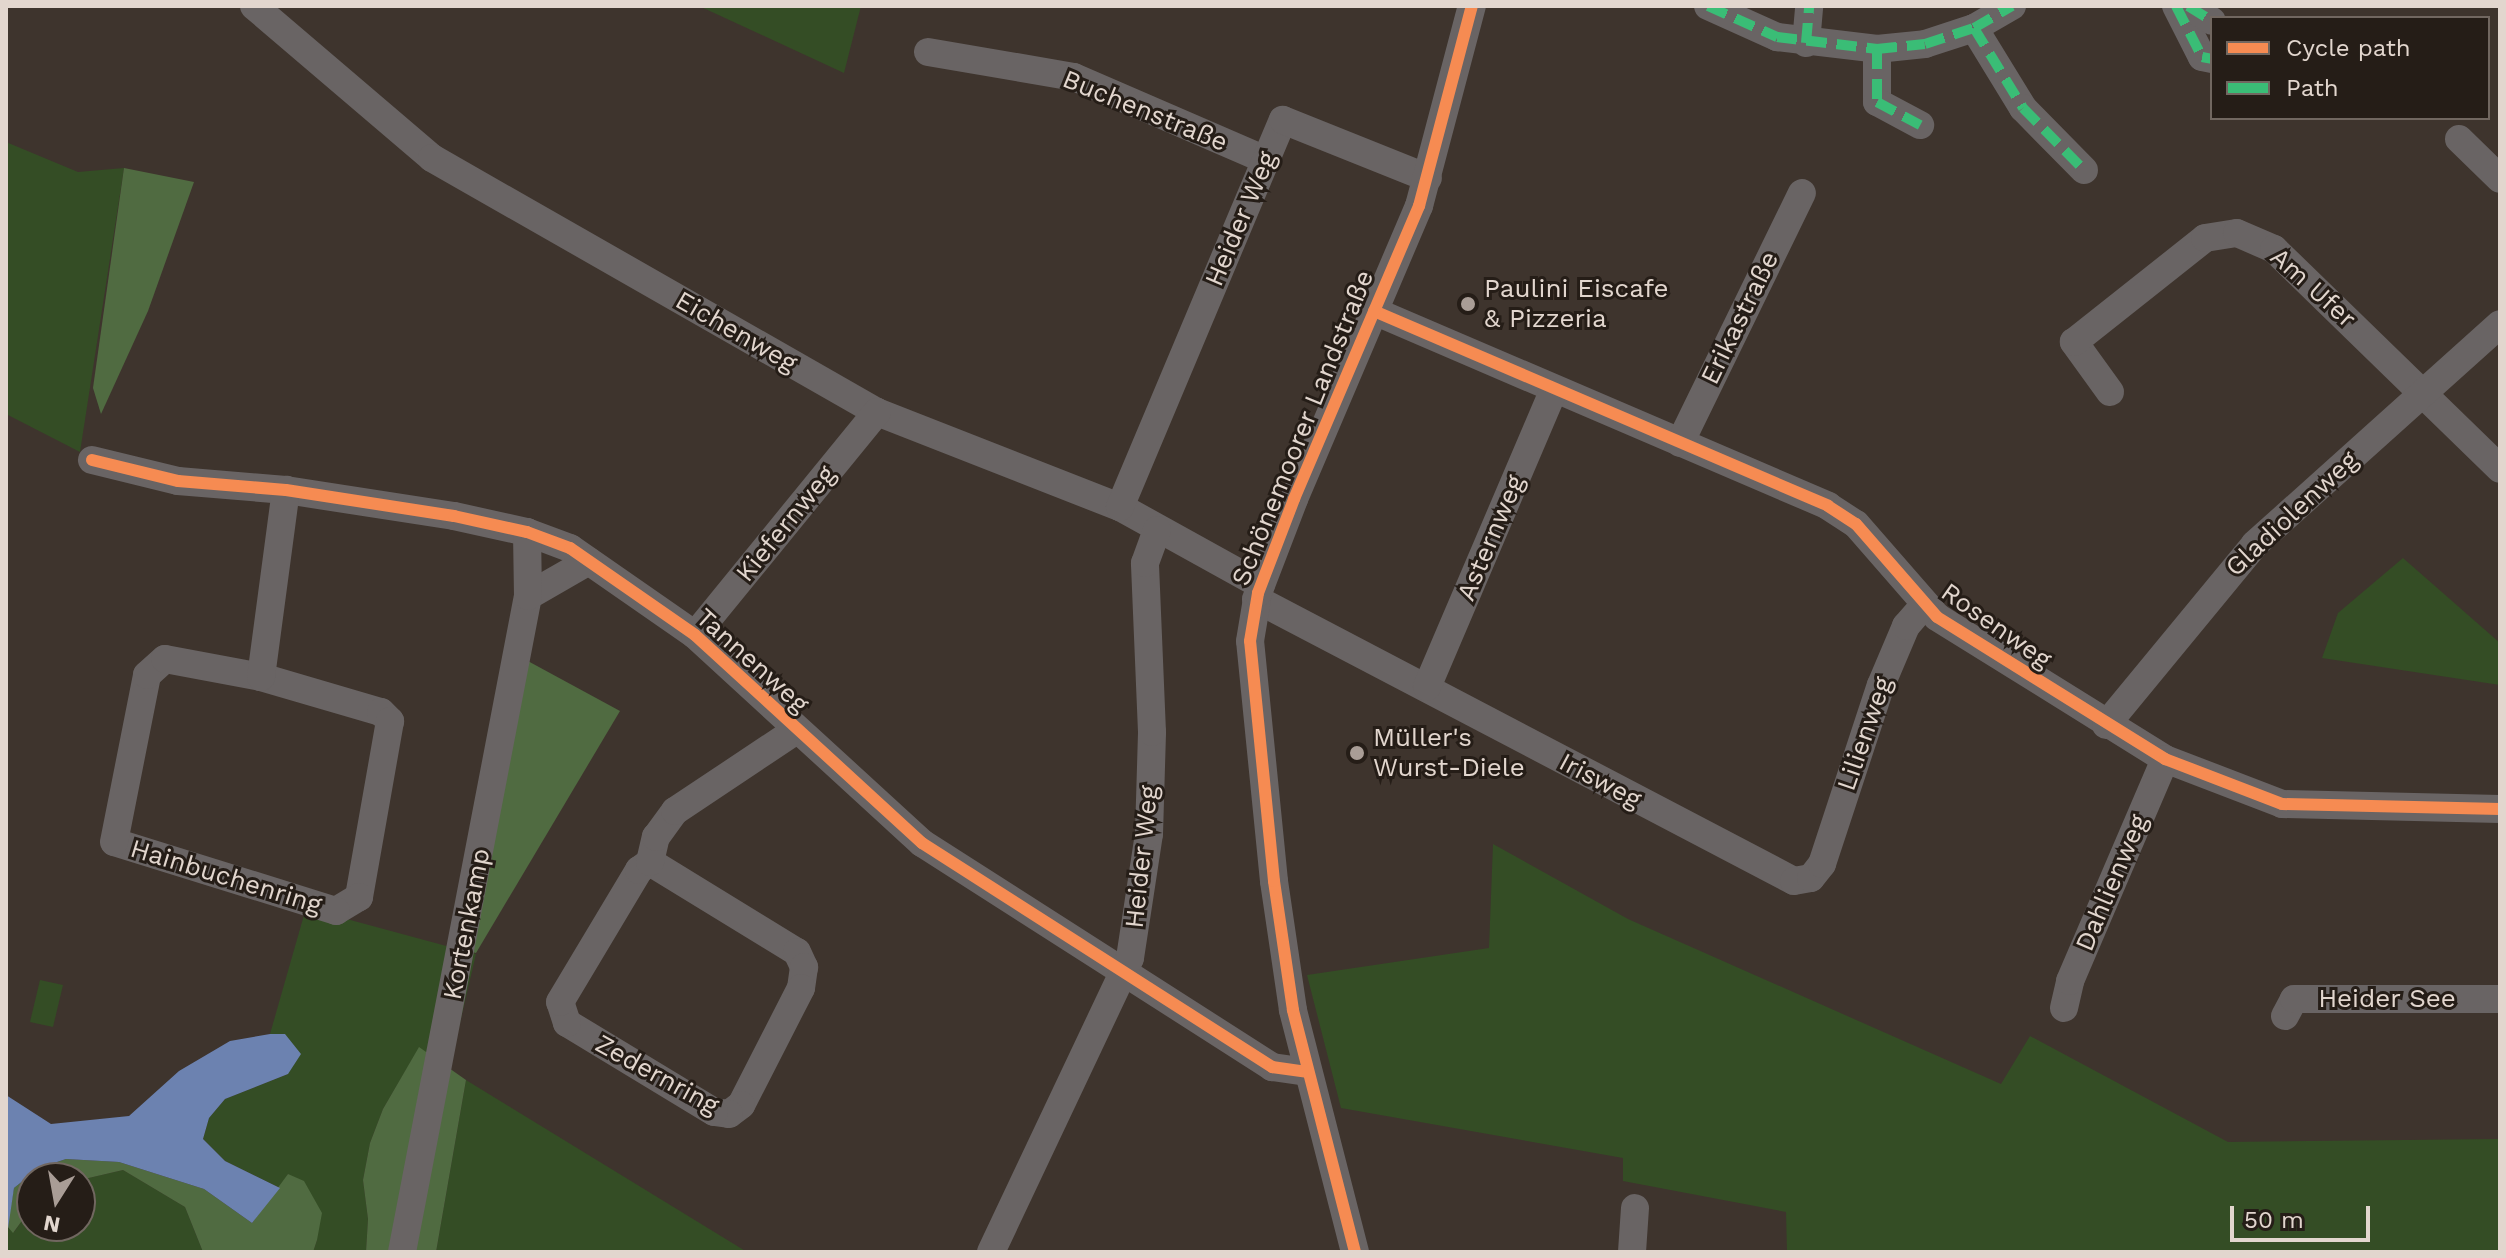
<!DOCTYPE html>
<html>
<head>
<meta charset="utf-8">
<style>
  body { margin:0 }
  #map { position:relative; width:2506px; height:1258px; overflow:hidden; background:#3e342d; font-family:"Work Sans",sans-serif }
  div>[style] { position:absolute }
  .green>* { inset:0; background:#344d25 }
  .forest>* { inset:0; background:#506b41 }
  .water>* { inset:0; background:#6c82b0 }
  .minor>* { height:28px; margin:-14px; padding:0 14px; transform-origin:14px; border-radius:14px; background:#696464 }
  .quiet>* { height:10px; margin-top:-5px; transform-origin:0; background:repeating-linear-gradient(90deg,#3abd76 0 20px,transparent 0 30px) }
  .cycleway>* { height:12px; margin:-6px; padding:0 6px; transform-origin:6px; border-radius:6px; background:#f68b52 }
  .dots>* { width:22px; height:22px; translate:-50% -50%; box-sizing:border-box; border:4px solid #251d17; border-radius:50% }
  span { translate:-50% -50%; white-space:nowrap; text-align:center; line-height:1.15; -webkit-text-stroke:6px #251d17; paint-order:stroke }
  .street-label { font-size:26px; color:#e2d6ce }
  .poi-label { font-size:26px; color:#e2d6ce }
  .left { translate:0 -50%; text-align:left }
  .frame { position:absolute; inset:0; border:8px solid #e2d6ce; pointer-events:none }
  .legend { position:absolute; left:2210px; top:16px; width:280px; height:104px; box-sizing:border-box; background:#251d17; border:2px solid #716760; margin:0; padding:10px 14px; list-style:none; font-size:24px; color:#e2d6ce }
  .legend li { display:flex; align-items:center; gap:16px; height:40px }
  .legend b { width:40px; border:2px solid #716760 }
  .north { position:absolute; left:16px; top:1162px; width:80px; height:80px; box-sizing:border-box; background:#251d17; border:2px solid #716760; border-radius:50%; rotate:191deg; font-size:22px; font-weight:700; line-height:32px; text-align:center; color:#e2d6ce }
  .north::after { content:''; display:block; margin:auto; width:28px; height:36px; background:#a99d96; clip-path:polygon(50% 0,100% 100%,50% 72%,0 100%) }
  .scale { position:absolute; left:2230px; top:1206px; width:140px; height:36px; box-sizing:border-box; border:4px solid #e2d6ce; border-top:0; padding-left:10px; font-size:24px; line-height:28px; white-space:nowrap; color:#e2d6ce; -webkit-text-stroke:6px #251d17; paint-order:stroke }
</style>
</head>
<body>
<div id="map">
  <div class="green">
    <div style="clip-path:polygon(699px 6px,861px 6px,844px 73px)"></div>
    <div style="clip-path:polygon(6px 142px,78px 172px,124px 168px,80px 452px,6px 414px)"></div>
    <div style="clip-path:polygon(2403px 558px,2500px 643px,2500px 685px,2322px 658px,2338px 613px)"></div>
    <div style="clip-path:polygon(1493px 844px,1628px 919px,2001px 1084px,2030px 1036px,2228px 1142px,2500px 1139px,2500px 1252px,1787px 1252px,1786px 1212px,1623px 1181px,1623px 1158px,1341px 1108px,1307px 975px,1489px 948px)"></div>
    <div style="clip-path:polygon(306px 908px,476px 954px,449px 1070px,419px 1048px,383px 1109px,370px 1143px,363px 1180px,368px 1219px,366px 1252px,313px 1252px,317px 1240px,288px 1174px,280px 1188px,225px 1161px,203px 1139px,209px 1118px,225px 1099px,288px 1074px,285px 1034px,270px 1034px)"></div>
    <div style="clip-path:polygon(40px 980px,63px 985px,53px 1027px,30px 1022px)"></div>
    <div style="clip-path:polygon(466px 1080px,747px 1252px,436px 1252px)"></div>
    <div style="clip-path:polygon(123px 1170px,185px 1207px,203px 1252px,6px 1252px,7px 1226px,14px 1232px,32px 1207px,32px 1226px,80px 1226px,80px 1180px)"></div>
  </div>
  <div class="forest">
    <div style="clip-path:polygon(124px 168px,194px 182px,148px 311px,101px 414px,93px 388px)"></div>
    <div style="clip-path:polygon(526px 660px,620px 711px,476px 953px,464px 950px)"></div>
    <div style="clip-path:polygon(419px 1047px,466px 1080px,436px 1252px,366px 1252px,368px 1219px,363px 1180px,370px 1143px,383px 1109px)"></div>
    <div style="clip-path:polygon(66px 1159px,119px 1162px,204px 1189px,252px 1223px,288px 1174px,304px 1181px,322px 1213px,317px 1240px,313px 1252px,203px 1252px,185px 1207px,123px 1170px,80px 1180px,32px 1178px,32px 1207px,13px 1233px,7px 1226px,14px 1188px,39px 1168px)"></div>
  </div>
  <div class="water">
    <div style="clip-path:polygon(270px 1034px,285px 1034px,301px 1054px,288px 1074px,225px 1099px,209px 1118px,203px 1139px,225px 1161px,280px 1188px,252px 1223px,204px 1189px,119px 1162px,66px 1159px,39px 1168px,14px 1188px,6px 1242px,6px 1095px,51px 1124px,129px 1116px,179px 1071px,230px 1041px)"></div>
  </div>
  <div class="minor">
    <div style="left:254px;top:6px;width:234px;rotate:40.5deg"></div>
    <div style="left:432px;top:158px;width:512px;rotate:29.72deg"></div>
    <div style="left:877px;top:412px;width:261px;rotate:21.4deg"></div>
    <div style="left:1120px;top:507px;width:161px;rotate:29deg"></div>
    <div style="left:1708px;top:6px;width:76px;rotate:24.2deg"></div>
    <div style="left:1777px;top:37px;width:101px;rotate:6.8deg"></div>
    <div style="left:1877px;top:49px;width:48px;rotate:-5.9deg"></div>
    <div style="left:1925px;top:44px;width:52px;rotate:-18.1deg"></div>
    <div style="left:1974px;top:28px;width:44px;rotate:-30.1deg"></div>
    <div style="left:2176px;top:6px;width:57px;rotate:63deg"></div>
    <div style="left:2202px;top:57px;width:10px;rotate:11deg"></div>
    <div style="left:2188px;top:6px;width:28px;rotate:32deg"></div>
    <div style="left:1974px;top:28px;width:94px;rotate:58.5deg"></div>
    <div style="left:2023px;top:108px;width:87px;rotate:45.5deg"></div>
    <div style="left:1806px;top:43px;width:37px;rotate:-85deg"></div>
    <div style="left:1877px;top:49px;width:53px;rotate:90deg"></div>
    <div style="left:1877px;top:102px;width:49px;rotate:28.1deg"></div>
    <div style="left:928px;top:52px;width:148px;rotate:9.7deg"></div>
    <div style="left:1074px;top:77px;width:209px;rotate:23.4deg"></div>
    <div style="left:2459px;top:139px;width:57px;rotate:44.3deg"></div>
    <div style="left:1374px;top:311px;width:494px;rotate:23.2deg"></div>
    <div style="left:1828px;top:506px;width:33px;rotate:33deg"></div>
    <div style="left:1856px;top:524px;width:123px;rotate:48.9deg"></div>
    <div style="left:1937px;top:617px;width:269px;rotate:31.9deg"></div>
    <div style="left:2165px;top:759px;width:125px;rotate:21deg"></div>
    <div style="left:2282px;top:804px;width:218px;rotate:1.3deg"></div>
    <div style="left:2110px;top:392px;width:62px;rotate:-125.8deg"></div>
    <div style="left:2074px;top:342px;width:167px;rotate:-38.4deg"></div>
    <div style="left:2205px;top:238px;width:32px;rotate:-9deg"></div>
    <div style="left:2237px;top:233px;width:40px;rotate:23.4deg"></div>
    <div style="left:2274px;top:249px;width:315px;rotate:44.2deg"></div>
    <div style="left:1680px;top:443px;width:278px;rotate:-64deg"></div>
    <div style="left:92px;top:460px;width:89px;rotate:13.7deg"></div>
    <div style="left:178px;top:481px;width:108px;rotate:4.8deg"></div>
    <div style="left:286px;top:490px;width:170px;rotate:8.8deg"></div>
    <div style="left:454px;top:516px;width:75px;rotate:12.4deg"></div>
    <div style="left:527px;top:532px;width:46px;rotate:20.4deg"></div>
    <div style="left:570px;top:548px;width:152px;rotate:34.8deg"></div>
    <div style="left:695px;top:635px;width:308px;rotate:42.5deg"></div>
    <div style="left:922px;top:843px;width:416px;rotate:32.6deg"></div>
    <div style="left:1272px;top:1067px;width:35px;rotate:8deg"></div>
    <div style="left:1120px;top:507px;width:420px;rotate:-67.2deg"></div>
    <div style="left:1283px;top:120px;width:156px;rotate:21.8deg"></div>
    <div style="left:528px;top:596px;width:70px;rotate:-29.8deg"></div>
    <div style="left:1256px;top:599px;width:607px;rotate:27.66deg"></div>
    <div style="left:1794px;top:881px;width:17px;rotate:-10deg"></div>
    <div style="left:1811px;top:878px;width:18px;rotate:-52deg"></div>
    <div style="left:1822px;top:864px;width:188px;rotate:-71.8deg"></div>
    <div style="left:1881px;top:685px;width:64px;rotate:-67deg"></div>
    <div style="left:1906px;top:626px;width:29px;rotate:-49deg"></div>
    <div style="left:695px;top:635px;width:288px;rotate:-50.8deg"></div>
    <div style="left:261px;top:677px;width:125px;rotate:16.3deg"></div>
    <div style="left:381px;top:712px;width:13px;rotate:45deg"></div>
    <div style="left:390px;top:721px;width:179px;rotate:100deg"></div>
    <div style="left:359px;top:897px;width:27px;rotate:149deg"></div>
    <div style="left:336px;top:911px;width:232px;rotate:-162.7deg"></div>
    <div style="left:114px;top:842px;width:170px;rotate:-78.8deg"></div>
    <div style="left:147px;top:675px;width:24px;rotate:-42deg"></div>
    <div style="left:165px;top:659px;width:98px;rotate:10.6deg"></div>
    <div style="left:261px;top:677px;width:189px;rotate:-82.4deg"></div>
    <div style="left:1427px;top:687px;width:324px;rotate:-66.9deg"></div>
    <div style="left:2106px;top:725px;width:234px;rotate:-50.5deg"></div>
    <div style="left:2255px;top:544px;width:329px;rotate:-41.9deg"></div>
    <div style="left:650px;top:862px;width:172px;rotate:31.5deg"></div>
    <div style="left:797px;top:952px;width:17px;rotate:65deg"></div>
    <div style="left:804px;top:967px;width:21px;rotate:98deg"></div>
    <div style="left:801px;top:988px;width:131px;rotate:117.1deg"></div>
    <div style="left:741px;top:1105px;width:15px;rotate:143deg"></div>
    <div style="left:729px;top:1114px;width:15px;rotate:-172deg"></div>
    <div style="left:714px;top:1112px;width:172px;rotate:-148.8deg"></div>
    <div style="left:567px;top:1023px;width:22px;rotate:-108deg"></div>
    <div style="left:560px;top:1002px;width:154px;rotate:-59.1deg"></div>
    <div style="left:639px;top:870px;width:14px;rotate:-36deg"></div>
    <div style="left:650px;top:862px;width:26px;rotate:-77deg"></div>
    <div style="left:656px;top:837px;width:32px;rotate:-54deg"></div>
    <div style="left:675px;top:811px;width:144px;rotate:-33.7deg"></div>
    <div style="left:2064px;top:1008px;width:28px;rotate:-77deg"></div>
    <div style="left:2070px;top:981px;width:241px;rotate:-66.8deg"></div>
    <div style="left:2285px;top:1016px;width:19px;rotate:-62deg"></div>
    <div style="left:2294px;top:999px;width:206px"></div>
    <div style="left:402px;top:1252px;width:668px;rotate:-79.13deg"></div>
    <div style="left:528px;top:596px;width:64px;rotate:-90.9deg"></div>
    <div style="left:991px;top:1252px;width:325px;rotate:-64.7deg"></div>
    <div style="left:1130px;top:958px;width:125px;rotate:-81.3deg"></div>
    <div style="left:1149px;top:834px;width:102px;rotate:-88.3deg"></div>
    <div style="left:1152px;top:732px;width:169px;rotate:-92.4deg"></div>
    <div style="left:1145px;top:563px;width:35px;rotate:-70deg"></div>
    <div style="left:1355px;top:1252px;width:250px;rotate:-104.4deg"></div>
    <div style="left:1293px;top:1010px;width:130px;rotate:-98.4deg"></div>
    <div style="left:1274px;top:881px;width:241px;rotate:-95.7deg"></div>
    <div style="left:1250px;top:641px;width:49px;rotate:-80.5deg"></div>
    <div style="left:1258px;top:593px;width:101px;rotate:-69deg"></div>
    <div style="left:1294px;top:499px;width:319px;rotate:-66.9deg"></div>
    <div style="left:1419px;top:206px;width:207px;rotate:-75.2deg"></div>
    <div style="left:1632px;top:1252px;width:44px;rotate:-86.1deg"></div>
  </div>
  <div class="quiet">
    <div style="left:1708px;top:6px;width:76px;rotate:24.2deg"></div>
    <div style="left:1777px;top:37px;width:101px;rotate:6.8deg"></div>
    <div style="left:1877px;top:49px;width:48px;rotate:-5.9deg"></div>
    <div style="left:1925px;top:44px;width:52px;rotate:-18.1deg"></div>
    <div style="left:1974px;top:28px;width:44px;rotate:-30.1deg"></div>
    <div style="left:2176px;top:6px;width:57px;rotate:63deg"></div>
    <div style="left:2202px;top:57px;width:10px;rotate:11deg"></div>
    <div style="left:2188px;top:6px;width:28px;rotate:32deg"></div>
    <div style="left:1974px;top:28px;width:94px;rotate:58.5deg"></div>
    <div style="left:2023px;top:108px;width:87px;rotate:45.5deg"></div>
    <div style="left:1806px;top:43px;width:37px;rotate:-85deg"></div>
    <div style="left:1877px;top:49px;width:53px;rotate:90deg"></div>
    <div style="left:1877px;top:102px;width:49px;rotate:28.1deg"></div>
  </div>
  <div class="cycleway">
    <div style="left:1374px;top:311px;width:494px;rotate:23.2deg"></div>
    <div style="left:1828px;top:506px;width:33px;rotate:33deg"></div>
    <div style="left:1856px;top:524px;width:123px;rotate:48.9deg"></div>
    <div style="left:1937px;top:617px;width:269px;rotate:31.9deg"></div>
    <div style="left:2165px;top:759px;width:125px;rotate:21deg"></div>
    <div style="left:2282px;top:804px;width:218px;rotate:1.3deg"></div>
    <div style="left:92px;top:460px;width:89px;rotate:13.7deg"></div>
    <div style="left:178px;top:481px;width:108px;rotate:4.8deg"></div>
    <div style="left:286px;top:490px;width:170px;rotate:8.8deg"></div>
    <div style="left:454px;top:516px;width:75px;rotate:12.4deg"></div>
    <div style="left:527px;top:532px;width:46px;rotate:20.4deg"></div>
    <div style="left:570px;top:548px;width:152px;rotate:34.8deg"></div>
    <div style="left:695px;top:635px;width:308px;rotate:42.5deg"></div>
    <div style="left:922px;top:843px;width:416px;rotate:32.6deg"></div>
    <div style="left:1272px;top:1067px;width:35px;rotate:8deg"></div>
    <div style="left:1355px;top:1252px;width:250px;rotate:-104.4deg"></div>
    <div style="left:1293px;top:1010px;width:130px;rotate:-98.4deg"></div>
    <div style="left:1274px;top:881px;width:241px;rotate:-95.7deg"></div>
    <div style="left:1250px;top:641px;width:49px;rotate:-80.5deg"></div>
    <div style="left:1258px;top:593px;width:101px;rotate:-69deg"></div>
    <div style="left:1294px;top:499px;width:319px;rotate:-66.9deg"></div>
    <div style="left:1419px;top:206px;width:207px;rotate:-75.2deg"></div>
  </div>
  <div class="dots">
    <div style="left:1468px;top:304px;background:#a99d96"></div>
    <div style="left:1357px;top:753px;background:#a99d96"></div>
  </div>
  <div class="street-label">
    <span style="left:1145px;top:111px;rotate:22deg">Buchenstraße</span>
    <span style="left:1241px;top:219px;rotate:-67deg">Heider Weg</span>
    <span style="left:2313px;top:288px;rotate:42deg">Am Ufer</span>
    <span style="left:1740px;top:318px;rotate:-64deg">Erikastraße</span>
    <span style="left:736px;top:332px;rotate:30deg">Eichenweg</span>
    <span style="left:1303px;top:428px;rotate:-68deg">Schönemoorer Landstraße</span>
    <span style="left:2292px;top:514px;rotate:-43deg">Gladiolenweg</span>
    <span style="left:786px;top:524px;rotate:-51deg">Kiefernweg</span>
    <span style="left:1491px;top:538px;rotate:-67deg">Asternweg</span>
    <span style="left:1996px;top:626px;rotate:35deg">Rosenweg</span>
    <span style="left:752px;top:661px;rotate:42deg">Tannenweg</span>
    <span style="left:1865px;top:734px;rotate:-71deg">Lilienweg</span>
    <span style="left:1600px;top:781px;rotate:28deg">Irisweg</span>
    <span style="left:1142px;top:857px;rotate:-84deg">Heider Weg</span>
    <span style="left:226px;top:877px;rotate:17deg">Hainbuchenring</span>
    <span style="left:2112px;top:883px;rotate:-67deg">Dahlienweg</span>
    <span style="left:467px;top:924px;rotate:-79deg">Kortenkamp</span>
    <span style="left:2387px;top:999px">Heider See</span>
    <span style="left:657px;top:1075px;rotate:29deg">Zedernring</span>
  </div>
  <div class="poi-label">
    <span class="left" style="left:1484px;top:304px">Paulini Eiscafe<br>&amp; Pizzeria</span>
    <span class="left" style="left:1373px;top:753px">Müller's<br>Wurst-Diele</span>
  </div>
  <div class="frame"></div>
  <ul class="legend">
  <li><b style="height:10px;background:#f68b52"></b>Cycle path</li>
  <li><b style="height:10px;background:#3abd76"></b>Path</li>
  </ul>
  <div class="north">N</div>
  <div class="scale">50 m</div>
</div>
</body>
</html>
